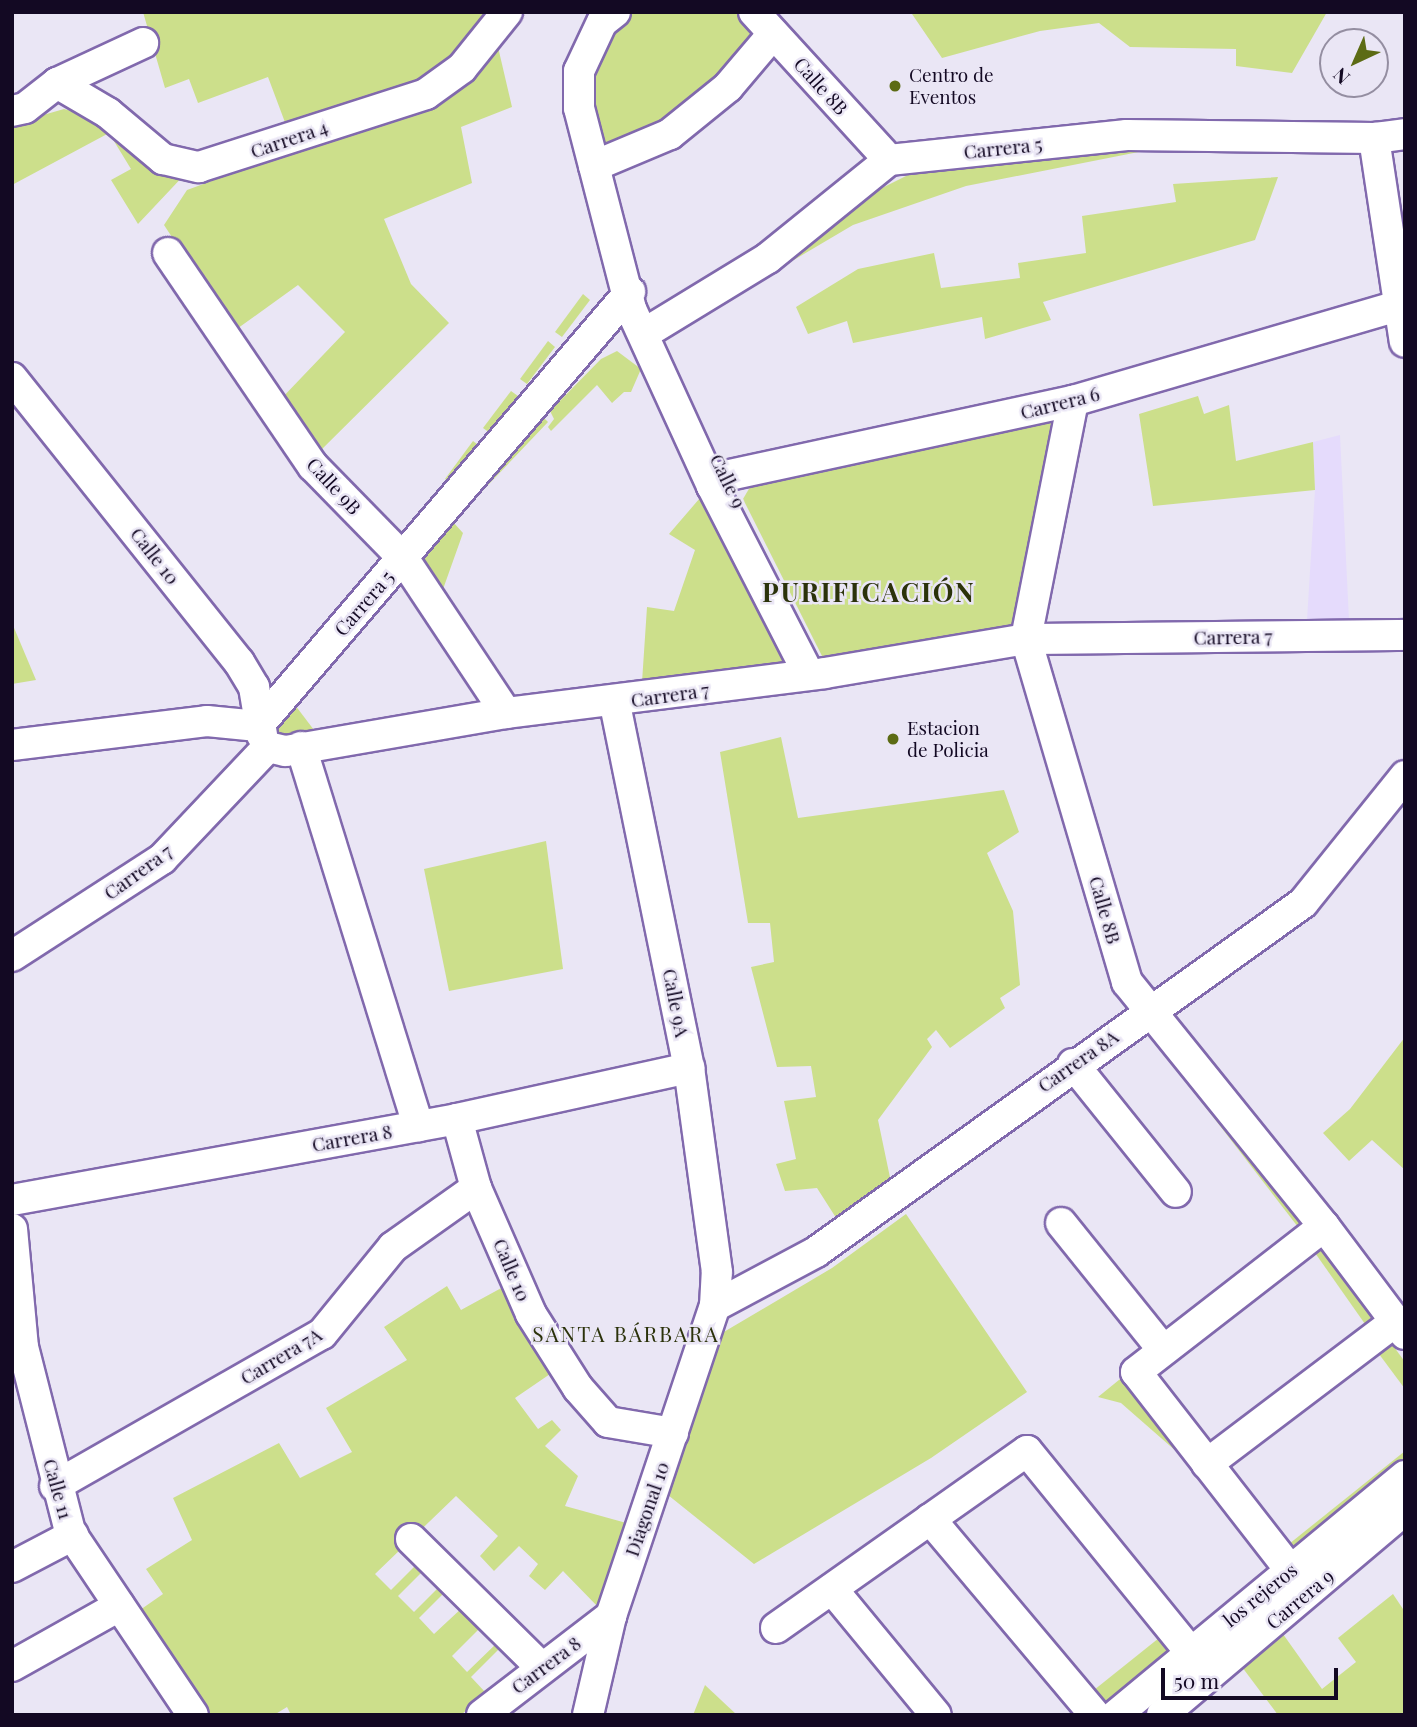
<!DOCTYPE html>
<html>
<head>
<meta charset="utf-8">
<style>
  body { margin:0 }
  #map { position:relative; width:1417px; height:1727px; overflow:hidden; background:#eae6f5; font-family:"Playfair Display",serif }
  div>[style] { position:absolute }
  .built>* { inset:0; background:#e5dbfc }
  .green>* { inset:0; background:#ccdf8b }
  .roads { filter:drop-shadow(2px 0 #8169ad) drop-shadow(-2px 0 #8169ad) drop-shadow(0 2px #8169ad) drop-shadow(0 -2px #8169ad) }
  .minor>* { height:30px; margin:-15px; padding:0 15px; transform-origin:15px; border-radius:15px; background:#fff }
  .dots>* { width:19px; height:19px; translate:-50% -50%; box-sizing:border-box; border:4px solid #eae6f5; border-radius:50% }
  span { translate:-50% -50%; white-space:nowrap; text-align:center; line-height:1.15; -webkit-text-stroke:5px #eae6f5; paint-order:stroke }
  .poi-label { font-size:19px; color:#130923 }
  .left { translate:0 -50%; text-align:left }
  .street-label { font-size:19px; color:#130923 }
  .neighbourhood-label { font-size:21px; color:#2b320a; letter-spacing:2px }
  .district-label { font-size:26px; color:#2b320a; font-weight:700; letter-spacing:2px }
  .frame { position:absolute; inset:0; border:14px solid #130923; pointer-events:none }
  .north { position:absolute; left:1319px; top:28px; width:70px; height:70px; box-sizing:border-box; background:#eae6f5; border:2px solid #948ea1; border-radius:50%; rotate:224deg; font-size:19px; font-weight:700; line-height:28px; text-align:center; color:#130923 }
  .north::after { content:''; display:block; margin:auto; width:24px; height:32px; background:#5c6b14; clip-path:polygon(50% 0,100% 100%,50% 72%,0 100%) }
  .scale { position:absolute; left:1161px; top:1668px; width:177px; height:32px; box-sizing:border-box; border:4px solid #130923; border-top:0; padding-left:9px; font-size:21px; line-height:24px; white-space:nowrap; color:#130923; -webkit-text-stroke:5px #eae6f5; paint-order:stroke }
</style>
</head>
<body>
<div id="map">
  <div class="built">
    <div style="clip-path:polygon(1340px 435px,1349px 620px,1307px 620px,1315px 490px,1313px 442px)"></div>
  </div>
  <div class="green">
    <div style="clip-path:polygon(143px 12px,493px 12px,440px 74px,286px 125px,268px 77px,198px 103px,189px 79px,165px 88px)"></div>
    <div style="clip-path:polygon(633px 12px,740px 12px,764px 38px,666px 130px,601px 156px,589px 71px,601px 37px)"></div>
    <div style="clip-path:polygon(1327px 12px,1292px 73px,1236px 66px,1236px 49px,1130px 47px,1099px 23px,1040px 31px,942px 58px,912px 14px)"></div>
    <div style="clip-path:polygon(498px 47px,512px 107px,461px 127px,472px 183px,384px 219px,411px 284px,449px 323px,316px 455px,280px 400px,345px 332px,298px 285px,234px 331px,164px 225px,187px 190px,457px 91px)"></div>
    <div style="clip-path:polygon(64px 109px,106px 121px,187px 172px,138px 224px,111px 180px,131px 169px,109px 133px,12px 185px,12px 124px)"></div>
    <div style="clip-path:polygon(1169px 146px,966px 186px,853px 225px,765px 277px,846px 206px,908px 175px)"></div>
    <div style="clip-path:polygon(1278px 177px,1255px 240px,1043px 302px,1051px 320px,985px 339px,982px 317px,853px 343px,847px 321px,808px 334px,796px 307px,858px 269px,934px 253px,941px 288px,1020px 278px,1018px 263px,1086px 253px,1082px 216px,1176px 202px,1173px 184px)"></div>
    <div style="clip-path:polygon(583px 294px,590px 300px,562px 337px,555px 332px)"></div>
    <div style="clip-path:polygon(548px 341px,555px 347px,527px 384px,520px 379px)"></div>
    <div style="clip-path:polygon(617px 351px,641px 369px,631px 392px,624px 392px,612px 403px,597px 385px,551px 431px,548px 427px,554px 419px,550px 411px,601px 359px)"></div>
    <div style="clip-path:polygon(511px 391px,518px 396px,490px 433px,483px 428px)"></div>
    <div style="clip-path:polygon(1198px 396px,1204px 414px,1229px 405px,1236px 461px,1313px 442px,1315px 490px,1153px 506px,1139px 414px)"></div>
    <div style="clip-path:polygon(540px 414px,548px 422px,453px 522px,463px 533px,442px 592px,408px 560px)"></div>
    <div style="clip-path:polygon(1042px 414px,1059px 431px,1022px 625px,839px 666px,822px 656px,743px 499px,753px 482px)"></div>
    <div style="clip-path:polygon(473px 441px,481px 447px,452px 484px,445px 479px)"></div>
    <div style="clip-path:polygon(706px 491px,797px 667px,641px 697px,647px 607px,674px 611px,695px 550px,669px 534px)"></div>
    <div style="clip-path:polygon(12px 623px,36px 680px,12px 684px)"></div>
    <div style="clip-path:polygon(295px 705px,317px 734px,286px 746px,272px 730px)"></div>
    <div style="clip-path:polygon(781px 737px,798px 818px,1004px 790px,1019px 832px,987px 853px,1013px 911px,1020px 985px,1000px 998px,1005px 1008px,950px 1048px,936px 1030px,927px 1039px,932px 1047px,878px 1120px,892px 1187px,840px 1224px,817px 1188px,785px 1191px,776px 1164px,796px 1159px,784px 1101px,816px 1097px,811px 1066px,777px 1067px,751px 967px,774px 962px,770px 923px,748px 923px,720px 752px)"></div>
    <div style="clip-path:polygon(546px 841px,563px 969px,449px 991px,424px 869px)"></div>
    <div style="clip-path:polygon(1153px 1024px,1304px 1220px,1298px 1227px,1146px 1030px)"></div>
    <div style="clip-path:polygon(1405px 1037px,1405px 1170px,1372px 1140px,1349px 1161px,1323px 1133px,1350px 1109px)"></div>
    <div style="clip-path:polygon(906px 1214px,1027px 1392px,931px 1458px,754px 1564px,668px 1495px,717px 1336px,832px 1268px)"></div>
    <div style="clip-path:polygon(1321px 1245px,1372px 1318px,1365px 1324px,1313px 1250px)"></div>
    <div style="clip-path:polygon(447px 1286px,461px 1310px,505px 1286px,553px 1372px,515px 1398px,538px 1429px,552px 1420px,561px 1430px,545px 1446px,578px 1476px,565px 1506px,630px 1524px,599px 1608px,563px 1571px,545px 1590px,529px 1576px,538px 1564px,519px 1546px,494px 1571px,480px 1556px,498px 1536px,456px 1496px,375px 1574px,391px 1590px,419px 1562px,426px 1568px,398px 1596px,414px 1612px,442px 1584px,447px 1590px,419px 1618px,434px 1634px,463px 1607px,482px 1626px,452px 1656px,467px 1672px,498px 1642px,502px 1646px,471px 1677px,486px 1693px,461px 1715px,291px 1715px,287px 1707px,274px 1715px,210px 1715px,140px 1610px,163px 1594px,146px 1569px,192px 1540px,173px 1498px,279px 1443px,300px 1478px,352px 1452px,326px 1408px,407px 1360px,384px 1327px)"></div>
    <div style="clip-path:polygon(1389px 1340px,1405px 1362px,1405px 1389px,1376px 1350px)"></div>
    <div style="clip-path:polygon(1130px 1371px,1193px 1466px,1121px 1403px,1098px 1397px)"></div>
    <div style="clip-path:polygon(1405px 1451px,1405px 1466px,1293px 1558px,1284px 1548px)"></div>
    <div style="clip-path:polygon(1393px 1594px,1405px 1612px,1405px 1715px,1278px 1715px,1239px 1663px,1278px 1627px,1322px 1689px,1356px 1662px,1338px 1638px)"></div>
    <div style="clip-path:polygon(1159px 1638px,1173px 1653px,1101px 1711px,1089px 1694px)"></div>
    <div style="clip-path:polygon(705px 1685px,737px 1715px,693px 1715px)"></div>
  </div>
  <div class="roads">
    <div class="minor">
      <div style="left:615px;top:12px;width:16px;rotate:142deg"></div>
      <div style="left:602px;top:22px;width:54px;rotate:115.1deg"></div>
      <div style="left:579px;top:71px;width:37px;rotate:90deg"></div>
      <div style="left:579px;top:108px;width:208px;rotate:75.5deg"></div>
      <div style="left:631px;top:309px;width:195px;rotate:65.4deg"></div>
      <div style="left:712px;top:486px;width:212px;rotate:62.8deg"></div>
      <div style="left:754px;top:12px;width:200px;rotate:47.6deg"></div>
      <div style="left:57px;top:83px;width:59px;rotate:30.5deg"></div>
      <div style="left:108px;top:113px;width:72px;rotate:39.9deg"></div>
      <div style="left:163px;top:159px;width:37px;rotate:13deg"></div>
      <div style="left:199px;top:167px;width:238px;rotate:-17.8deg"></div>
      <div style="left:426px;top:94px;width:44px;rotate:-35.8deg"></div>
      <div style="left:462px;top:68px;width:72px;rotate:-51.2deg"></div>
      <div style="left:12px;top:111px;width:13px;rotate:-13deg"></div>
      <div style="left:25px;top:108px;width:41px;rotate:-38deg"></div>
      <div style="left:57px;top:83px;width:95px;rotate:-24.9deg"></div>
      <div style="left:1374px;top:138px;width:206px;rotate:81.4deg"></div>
      <div style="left:594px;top:166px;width:82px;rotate:-22.8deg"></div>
      <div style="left:670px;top:134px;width:75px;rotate:-39deg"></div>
      <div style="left:728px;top:87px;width:70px;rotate:-49.7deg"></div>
      <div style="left:168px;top:253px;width:258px;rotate:55.8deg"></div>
      <div style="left:313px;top:466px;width:129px;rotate:45.6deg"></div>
      <div style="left:403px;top:558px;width:186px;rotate:56.4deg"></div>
      <div style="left:655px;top:327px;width:132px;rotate:-31.4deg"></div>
      <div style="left:768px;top:258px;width:156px;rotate:-39deg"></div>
      <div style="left:889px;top:160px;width:239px;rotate:-6deg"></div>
      <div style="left:1127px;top:135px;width:247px;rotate:0.7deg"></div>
      <div style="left:1374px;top:138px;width:31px;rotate:-7deg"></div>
      <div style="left:12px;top:378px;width:364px;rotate:51.4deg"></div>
      <div style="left:239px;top:662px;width:29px;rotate:59deg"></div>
      <div style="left:254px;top:687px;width:49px;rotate:80.5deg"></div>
      <div style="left:1073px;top:401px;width:243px;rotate:101.2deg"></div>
      <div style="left:1026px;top:639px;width:358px;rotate:73.6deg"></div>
      <div style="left:1127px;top:982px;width:314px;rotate:51.1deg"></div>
      <div style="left:1324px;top:1226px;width:135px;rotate:53.1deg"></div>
      <div style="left:712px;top:486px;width:16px;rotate:-38deg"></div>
      <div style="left:725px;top:476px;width:356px;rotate:-12.2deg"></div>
      <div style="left:1073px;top:401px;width:346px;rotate:-16.3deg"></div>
      <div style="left:12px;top:745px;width:196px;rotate:-7deg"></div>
      <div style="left:207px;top:721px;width:51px;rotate:5.6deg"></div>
      <div style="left:258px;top:726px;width:572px;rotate:-49.4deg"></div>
      <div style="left:301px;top:747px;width:397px;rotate:72.8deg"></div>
      <div style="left:12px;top:956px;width:179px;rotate:-32.9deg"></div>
      <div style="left:162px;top:859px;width:154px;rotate:-46.6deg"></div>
      <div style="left:268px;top:747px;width:18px;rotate:13deg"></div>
      <div style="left:286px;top:751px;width:223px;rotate:-9.8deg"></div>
      <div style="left:506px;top:713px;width:321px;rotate:-7.1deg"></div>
      <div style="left:825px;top:673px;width:204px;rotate:-9.6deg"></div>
      <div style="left:1026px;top:639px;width:379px;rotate:-0.6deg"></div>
      <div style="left:1073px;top:1064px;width:164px;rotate:51.2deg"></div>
      <div style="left:457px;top:1119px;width:72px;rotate:74.6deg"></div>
      <div style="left:476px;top:1188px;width:137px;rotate:66.4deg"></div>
      <div style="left:531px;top:1314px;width:88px;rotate:57.6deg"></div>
      <div style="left:578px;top:1388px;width:45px;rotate:48.6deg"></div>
      <div style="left:608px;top:1422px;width:66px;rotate:9.6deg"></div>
      <div style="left:12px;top:1200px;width:452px;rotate:-10.3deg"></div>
      <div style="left:457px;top:1119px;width:238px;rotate:-12.4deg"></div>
      <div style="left:1061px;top:1223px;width:163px;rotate:51.2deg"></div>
      <div style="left:12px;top:1229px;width:119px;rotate:84.7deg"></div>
      <div style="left:23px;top:1347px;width:191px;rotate:75.7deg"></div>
      <div style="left:70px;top:1532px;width:220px;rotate:56.1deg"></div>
      <div style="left:715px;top:1306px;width:115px;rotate:-28.1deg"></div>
      <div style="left:816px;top:1252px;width:599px;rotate:-35.63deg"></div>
      <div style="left:1303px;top:903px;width:163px;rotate:-51.2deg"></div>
      <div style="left:1207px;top:1464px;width:236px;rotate:-37.1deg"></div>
      <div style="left:55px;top:1486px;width:307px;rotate:-29.7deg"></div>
      <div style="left:322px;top:1334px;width:112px;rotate:-50.8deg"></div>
      <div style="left:393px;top:1247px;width:102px;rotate:-35.4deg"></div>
      <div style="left:930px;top:1519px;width:256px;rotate:49.9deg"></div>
      <div style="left:411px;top:1539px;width:182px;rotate:44.6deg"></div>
      <div style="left:12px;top:1567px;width:69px;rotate:-27.7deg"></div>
      <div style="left:1291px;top:1571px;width:252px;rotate:-127.9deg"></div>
      <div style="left:1136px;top:1372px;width:238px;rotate:-37.8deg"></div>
      <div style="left:832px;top:1589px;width:163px;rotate:50.5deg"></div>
      <div style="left:776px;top:1628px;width:307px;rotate:-35.2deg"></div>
      <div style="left:1027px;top:1451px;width:289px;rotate:50.9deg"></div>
      <div style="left:12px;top:1666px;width:123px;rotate:-29.3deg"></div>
      <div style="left:482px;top:1715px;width:163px;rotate:-37.5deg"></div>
      <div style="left:588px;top:1715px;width:102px;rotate:-76.9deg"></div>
      <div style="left:611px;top:1616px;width:327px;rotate:-71.5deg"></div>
      <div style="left:715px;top:1306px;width:34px;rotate:-87deg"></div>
      <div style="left:717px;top:1272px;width:206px;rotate:-97.8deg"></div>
      <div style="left:689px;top:1068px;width:372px;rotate:-101.5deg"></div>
      <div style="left:1116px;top:1715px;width:375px;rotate:-39.6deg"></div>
      <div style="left:1162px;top:1715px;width:318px;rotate:-40.2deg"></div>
    </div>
  </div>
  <div class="dots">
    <div style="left:895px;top:86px;background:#5c6b14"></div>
    <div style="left:893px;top:739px;background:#5c6b14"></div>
  </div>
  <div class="poi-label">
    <span class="left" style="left:909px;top:86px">Centro de<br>Eventos</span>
    <span class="left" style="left:907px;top:739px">Estacion<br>de Policia</span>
  </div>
  <div class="street-label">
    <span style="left:821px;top:86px;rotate:48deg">Calle 8B</span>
    <span style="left:289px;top:139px;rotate:-19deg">Carrera 4</span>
    <span style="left:1003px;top:148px;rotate:-6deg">Carrera 5</span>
    <span style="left:1060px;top:403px;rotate:-14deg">Carrera 6</span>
    <span style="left:728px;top:481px;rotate:64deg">Calle 9</span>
    <span style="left:334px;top:486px;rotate:47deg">Calle 9B</span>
    <span style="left:155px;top:556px;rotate:52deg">Calle 10</span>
    <span style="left:364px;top:603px;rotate:-49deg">Carrera 5</span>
    <span style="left:1233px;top:637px;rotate:-1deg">Carrera 7</span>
    <span style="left:670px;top:695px;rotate:-8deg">Carrera 7</span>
    <span style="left:138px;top:872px;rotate:-36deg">Carrera 7</span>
    <span style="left:1105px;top:910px;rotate:74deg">Calle 8B</span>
    <span style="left:676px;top:1003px;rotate:79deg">Calle 9A</span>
    <span style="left:1078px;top:1061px;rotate:-35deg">Carrera 8A</span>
    <span style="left:352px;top:1138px;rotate:-10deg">Carrera 8</span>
    <span style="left:512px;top:1270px;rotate:67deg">Calle 10</span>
    <span style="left:281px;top:1356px;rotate:-31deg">Carrera 7A</span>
    <span style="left:58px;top:1489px;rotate:74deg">Calle 11</span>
    <span style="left:647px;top:1509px;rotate:-71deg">Diagonal 10</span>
    <span style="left:1260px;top:1595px;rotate:-39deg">los rejeros</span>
    <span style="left:1300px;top:1599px;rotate:-40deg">Carrera 9</span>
    <span style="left:546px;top:1665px;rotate:-37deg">Carrera 8</span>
  </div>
  <div class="neighbourhood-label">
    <span style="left:626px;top:1333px">SANTA BÁRBARA</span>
  </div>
  <div class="district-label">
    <span style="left:869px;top:592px">PURIFICACIÓN</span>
  </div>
  <div class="frame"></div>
  <div class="north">N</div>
  <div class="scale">50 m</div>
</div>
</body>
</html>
